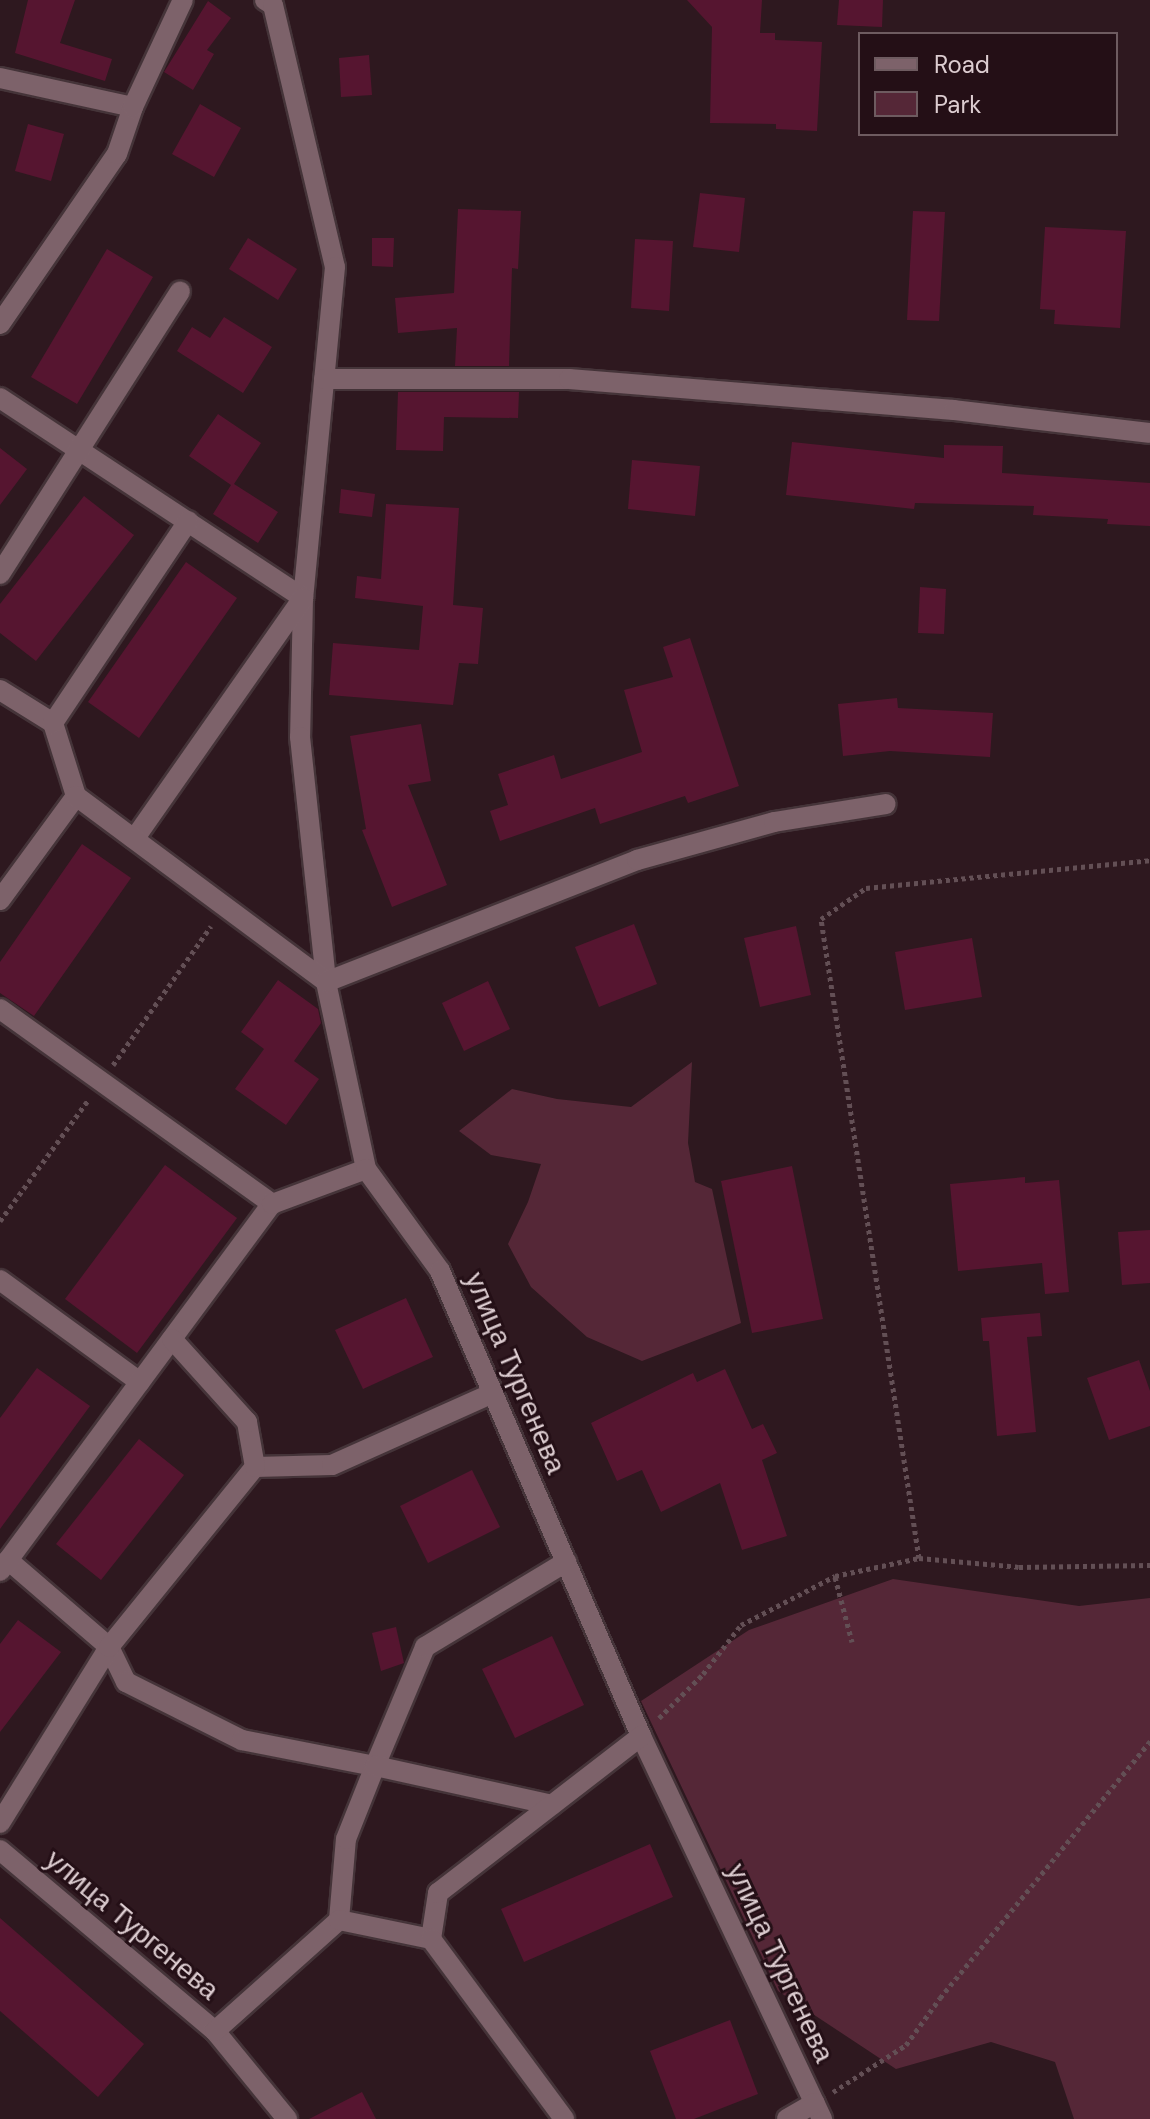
<!DOCTYPE html>
<html>
<head>
<meta charset="utf-8">
<style>
  body { margin:0 }
  #map { position:relative; width:1150px; height:2119px; overflow:hidden; background:#2e181f; font-family:"DM Sans",sans-serif }
  div>[style] { position:absolute }
  .green>* { inset:0; background:#552737 }
  .building>* { inset:0; background:#561530 }
  .path>* { height:5px; margin-top:-2.5px; transform-origin:0; background:repeating-linear-gradient(90deg,#634f55 0 4px,transparent 0 8px) }
  .roads { filter:drop-shadow(2px 0 #453439) drop-shadow(-2px 0 #453439) drop-shadow(0 2px #453439) drop-shadow(0 -2px #453439) }
  .minor>* { height:20px; margin:-10px; padding:0 10px; transform-origin:10px; border-radius:10px; background:#7d626a }
  span { translate:-50% -50%; white-space:nowrap; text-align:center; line-height:1.15; -webkit-text-stroke:6px #240f16; paint-order:stroke }
  .street-label { font-size:28px; color:#dcccd0 }
  .legend { position:absolute; left:858px; top:32px; width:260px; height:104px; box-sizing:border-box; background:#240f16; border:2px solid #6e5b60; margin:0; padding:10px 14px; list-style:none; font-size:24px; color:#dcccd0 }
  .legend li { display:flex; align-items:center; gap:16px; height:40px }
  .legend b { width:40px; border:2px solid #6e5b60 }
</style>
</head>
<body>
<div id="map">
  <div class="green">
    <div style="clip-path:polygon(692px 1062px,688px 1143px,695px 1182px,712px 1189px,741px 1323px,642px 1361px,587px 1337px,531px 1287px,508px 1244px,528px 1202px,541px 1164px,491px 1155px,459px 1131px,512px 1089px,557px 1099px,631px 1107px)"></div>
    <div style="clip-path:polygon(893px 1579px,1079px 1606px,1150px 1598px,1150px 2119px,1074px 2119px,1055px 2062px,991px 2042px,896px 2069px,778px 1991px,641px 1701px,749px 1630px)"></div>
  </div>
  <div class="building">
    <div style="clip-path:polygon(28px 0,75px 0,60px 43px,112px 59px,105px 81px,15px 53px)"></div>
    <div style="clip-path:polygon(687px 0,762px 0,760px 33px,775px 33px,775px 40px,822px 42px,817px 131px,776px 129px,776px 124px,710px 123px,712px 27px)"></div>
    <div style="clip-path:polygon(839px 0,883px 0,882px 27px,837px 25px)"></div>
    <div style="clip-path:polygon(208px 1px,231px 18px,207px 50px,214px 54px,193px 90px,164px 72px)"></div>
    <div style="clip-path:polygon(369px 55px,372px 95px,341px 97px,339px 58px)"></div>
    <div style="clip-path:polygon(200px 104px,241px 128px,214px 177px,172px 154px)"></div>
    <div style="clip-path:polygon(28px 124px,64px 134px,51px 181px,15px 171px)"></div>
    <div style="clip-path:polygon(700px 193px,745px 198px,739px 252px,693px 247px)"></div>
    <div style="clip-path:polygon(458px 209px,521px 211px,518px 269px,512px 268px,509px 366px,455px 366px,457px 328px,398px 333px,395px 298px,454px 293px)"></div>
    <div style="clip-path:polygon(913px 211px,945px 212px,939px 321px,907px 320px)"></div>
    <div style="clip-path:polygon(1045px 227px,1126px 231px,1120px 328px,1054px 324px,1055px 310px,1040px 309px)"></div>
    <div style="clip-path:polygon(248px 238px,297px 269px,278px 300px,229px 269px)"></div>
    <div style="clip-path:polygon(372px 238px,394px 238px,393px 267px,372px 266px)"></div>
    <div style="clip-path:polygon(635px 239px,673px 241px,669px 311px,631px 308px)"></div>
    <div style="clip-path:polygon(107px 249px,153px 277px,77px 404px,31px 377px)"></div>
    <div style="clip-path:polygon(224px 317px,272px 347px,243px 393px,177px 351px,192px 327px,210px 338px)"></div>
    <div style="clip-path:polygon(398px 392px,519px 392px,518px 418px,444px 417px,443px 451px,396px 450px)"></div>
    <div style="clip-path:polygon(218px 414px,261px 443px,234px 484px,278px 512px,258px 543px,213px 514px,231px 485px,189px 456px)"></div>
    <div style="clip-path:polygon(792px 442px,944px 458px,944px 445px,1003px 446px,1002px 473px,1150px 483px,1150px 526px,1107px 524px,1108px 519px,1033px 515px,1034px 506px,915px 503px,914px 509px,786px 495px)"></div>
    <div style="clip-path:polygon(0 448px,27px 469px,0 505px)"></div>
    <div style="clip-path:polygon(632px 460px,700px 466px,695px 516px,628px 509px)"></div>
    <div style="clip-path:polygon(341px 489px,375px 494px,372px 517px,339px 513px)"></div>
    <div style="clip-path:polygon(84px 496px,134px 535px,36px 661px,0 633px,0 604px)"></div>
    <div style="clip-path:polygon(386px 504px,459px 508px,453px 605px,483px 608px,478px 664px,459px 663px,453px 705px,329px 695px,333px 643px,419px 650px,423px 606px,355px 598px,357px 576px,381px 579px)"></div>
    <div style="clip-path:polygon(186px 562px,237px 598px,139px 738px,88px 702px)"></div>
    <div style="clip-path:polygon(920px 587px,946px 589px,944px 634px,918px 633px)"></div>
    <div style="clip-path:polygon(690px 638px,739px 786px,688px 803px,685px 796px,600px 824px,595px 808px,500px 841px,490px 811px,508px 805px,498px 774px,554px 755px,561px 779px,642px 752px,624px 690px,673px 677px,663px 647px)"></div>
    <div style="clip-path:polygon(897px 698px,898px 708px,993px 713px,990px 757px,890px 751px,843px 756px,838px 704px)"></div>
    <div style="clip-path:polygon(421px 724px,431px 781px,408px 785px,447px 885px,392px 907px,362px 830px,366px 829px,350px 736px)"></div>
    <div style="clip-path:polygon(82px 844px,131px 878px,34px 1016px,0 993px,0 962px)"></div>
    <div style="clip-path:polygon(634px 924px,657px 984px,599px 1007px,575px 947px)"></div>
    <div style="clip-path:polygon(796px 926px,811px 995px,760px 1007px,744px 938px)"></div>
    <div style="clip-path:polygon(972px 938px,982px 997px,905px 1010px,895px 952px)"></div>
    <div style="clip-path:polygon(278px 980px,318px 1009px,321px 1023px,294px 1061px,319px 1079px,286px 1125px,235px 1089px,264px 1049px,241px 1032px)"></div>
    <div style="clip-path:polygon(488px 981px,510px 1029px,464px 1051px,442px 1003px)"></div>
    <div style="clip-path:polygon(165px 1165px,237px 1218px,137px 1353px,65px 1299px)"></div>
    <div style="clip-path:polygon(792px 1166px,823px 1319px,752px 1333px,721px 1181px)"></div>
    <div style="clip-path:polygon(1025px 1177px,1025px 1183px,1059px 1180px,1069px 1292px,1045px 1294px,1042px 1263px,958px 1271px,950px 1184px)"></div>
    <div style="clip-path:polygon(1150px 1230px,1150px 1283px,1122px 1285px,1118px 1232px)"></div>
    <div style="clip-path:polygon(406px 1298px,433px 1357px,363px 1389px,335px 1330px)"></div>
    <div style="clip-path:polygon(1040px 1313px,1042px 1336px,1027px 1337px,1036px 1432px,997px 1436px,989px 1341px,983px 1341px,981px 1318px)"></div>
    <div style="clip-path:polygon(1139px 1360px,1150px 1391px,1150px 1426px,1109px 1440px,1087px 1378px)"></div>
    <div style="clip-path:polygon(37px 1368px,90px 1406px,0 1529px,0 1418px)"></div>
    <div style="clip-path:polygon(725px 1369px,752px 1429px,763px 1424px,777px 1453px,762px 1460px,787px 1536px,742px 1550px,720px 1483px,661px 1512px,642px 1470px,617px 1481px,591px 1423px,693px 1373px,697px 1382px)"></div>
    <div style="clip-path:polygon(139px 1439px,184px 1475px,101px 1580px,56px 1544px)"></div>
    <div style="clip-path:polygon(472px 1470px,500px 1527px,428px 1563px,400px 1506px)"></div>
    <div style="clip-path:polygon(18px 1620px,61px 1652px,0 1732px,0 1644px)"></div>
    <div style="clip-path:polygon(396px 1627px,404px 1663px,381px 1671px,372px 1633px)"></div>
    <div style="clip-path:polygon(552px 1636px,584px 1705px,515px 1738px,482px 1669px)"></div>
    <div style="clip-path:polygon(650px 1844px,673px 1897px,524px 1962px,501px 1909px)"></div>
    <div style="clip-path:polygon(0 1918px,144px 2044px,98px 2097px,0 2011px)"></div>
    <div style="clip-path:polygon(730px 2020px,758px 2094px,694px 2119px,676px 2119px,650px 2051px)"></div>
    <div style="clip-path:polygon(362px 2092px,376px 2119px,309px 2119px)"></div>
  </div>
  <div class="path">
    <div style="left:113px;top:1065px;width:170px;rotate:-54.8deg"></div>
    <div style="left:0;top:1221px;width:151px;rotate:-53.9deg"></div>
    <div style="left:919px;top:1558px;width:646px;rotate:-98.72deg"></div>
    <div style="left:821px;top:919px;width:55px;rotate:-34.6deg"></div>
    <div style="left:866px;top:888px;width:285px;rotate:-5.6deg"></div>
    <div style="left:835px;top:1577px;width:67px;rotate:75.3deg"></div>
    <div style="left:659px;top:1718px;width:62px;rotate:-45deg"></div>
    <div style="left:703px;top:1674px;width:62px;rotate:-52.2deg"></div>
    <div style="left:741px;top:1625px;width:106px;rotate:-27.5deg"></div>
    <div style="left:835px;top:1576px;width:86px;rotate:-12.1deg"></div>
    <div style="left:919px;top:1558px;width:100px;rotate:5.1deg"></div>
    <div style="left:1019px;top:1567px;width:131px;rotate:-0.9deg"></div>
    <div style="left:833px;top:2092px;width:87px;rotate:-32.8deg"></div>
    <div style="left:906px;top:2045px;width:58px;rotate:-54.1deg"></div>
    <div style="left:940px;top:1998px;width:332px;rotate:-50.7deg"></div>
  </div>
  <div class="roads">
    <div class="minor">
      <div style="left:265px;top:0;width:9px;rotate:32deg"></div>
      <div style="left:273px;top:5px;width:269px;rotate:76.7deg"></div>
      <div style="left:335px;top:267px;width:333px;rotate:95.5deg"></div>
      <div style="left:303px;top:598px;width:139px;rotate:91.2deg"></div>
      <div style="left:300px;top:737px;width:246px;rotate:83.9deg"></div>
      <div style="left:326px;top:982px;width:191px;rotate:77.9deg"></div>
      <div style="left:0;top:78px;width:136px;rotate:12.3deg"></div>
      <div style="left:0;top:324px;width:206px;rotate:-55.5deg"></div>
      <div style="left:117px;top:154px;width:50px;rotate:-71.2deg"></div>
      <div style="left:133px;top:107px;width:118px;rotate:-65deg"></div>
      <div style="left:324px;top:379px;width:245px"></div>
      <div style="left:569px;top:379px;width:386px;rotate:4.6deg"></div>
      <div style="left:954px;top:410px;width:197px;rotate:6.7deg"></div>
      <div style="left:0;top:398px;width:363px;rotate:33.4deg"></div>
      <div style="left:303px;top:598px;width:294px;rotate:125deg"></div>
      <div style="left:0;top:574px;width:335px;rotate:-57.5deg"></div>
      <div style="left:0;top:690px;width:62px;rotate:31.9deg"></div>
      <div style="left:76px;top:796px;width:77px;rotate:-107.5deg"></div>
      <div style="left:53px;top:723px;width:243px;rotate:-56.2deg"></div>
      <div style="left:0;top:900px;width:129px;rotate:-53.8deg"></div>
      <div style="left:76px;top:796px;width:312px;rotate:36.6deg"></div>
      <div style="left:326px;top:982px;width:334px;rotate:-21.4deg"></div>
      <div style="left:637px;top:860px;width:142px;rotate:-15.5deg"></div>
      <div style="left:774px;top:822px;width:113px;rotate:-9.1deg"></div>
      <div style="left:0;top:1009px;width:335px;rotate:35.6deg"></div>
      <div style="left:0;top:1280px;width:173px;rotate:36.1deg"></div>
      <div style="left:255px;top:1467px;width:77px;rotate:-1.5deg"></div>
      <div style="left:332px;top:1465px;width:176px;rotate:-24.1deg"></div>
      <div style="left:8px;top:1560px;width:133px;rotate:40.7deg"></div>
      <div style="left:109px;top:1647px;width:39px;rotate:64deg"></div>
      <div style="left:126px;top:1682px;width:130px;rotate:26.6deg"></div>
      <div style="left:242px;top:1740px;width:136px;rotate:11.1deg"></div>
      <div style="left:375px;top:1766px;width:129px;rotate:-67.2deg"></div>
      <div style="left:425px;top:1647px;width:165px;rotate:-31.1deg"></div>
      <div style="left:0;top:1571px;width:457px;rotate:-53.5deg"></div>
      <div style="left:272px;top:1204px;width:100px;rotate:-20.4deg"></div>
      <div style="left:366px;top:1169px;width:126px;rotate:54deg"></div>
      <div style="left:440px;top:1271px;width:507px;rotate:66.62deg"></div>
      <div style="left:641px;top:1736px;width:424px;rotate:64.7deg"></div>
      <div style="left:0;top:1823px;width:207px;rotate:-58.2deg"></div>
      <div style="left:109px;top:1647px;width:232px;rotate:-51deg"></div>
      <div style="left:255px;top:1467px;width:46px;rotate:-100.1deg"></div>
      <div style="left:247px;top:1422px;width:112px;rotate:-132.1deg"></div>
      <div style="left:0;top:1850px;width:281px;rotate:40.1deg"></div>
      <div style="left:215px;top:2031px;width:114px;rotate:50.7deg"></div>
      <div style="left:339px;top:1920px;width:81px;rotate:-85.1deg"></div>
      <div style="left:346px;top:1839px;width:79px;rotate:-68.3deg"></div>
      <div style="left:375px;top:1766px;width:181px;rotate:12.4deg"></div>
      <div style="left:431px;top:1939px;width:47px;rotate:-81.3deg"></div>
      <div style="left:438px;top:1893px;width:257px;rotate:-37.7deg"></div>
      <div style="left:215px;top:2031px;width:166px;rotate:-41.8deg"></div>
      <div style="left:339px;top:1920px;width:94px;rotate:11.7deg"></div>
      <div style="left:431px;top:1939px;width:224px;rotate:53.5deg"></div>
      <div style="left:787px;top:2119px;width:32px;rotate:-30deg"></div>
    </div>
  </div>
  <div class="street-label">
    <span style="left:515px;top:1373px;rotate:67deg">улица Тургенева</span>
    <span style="left:132px;top:1925px;rotate:40deg">улица Тургенева</span>
    <span style="left:780px;top:1963px;rotate:65deg">улица Тургенева</span>
  </div>
  <ul class="legend">
  <li><b style="height:10px;background:#7d626a"></b>Road</li>
  <li><b style="height:22px;background:#552737"></b>Park</li>
  </ul>
</div>
</body>
</html>
